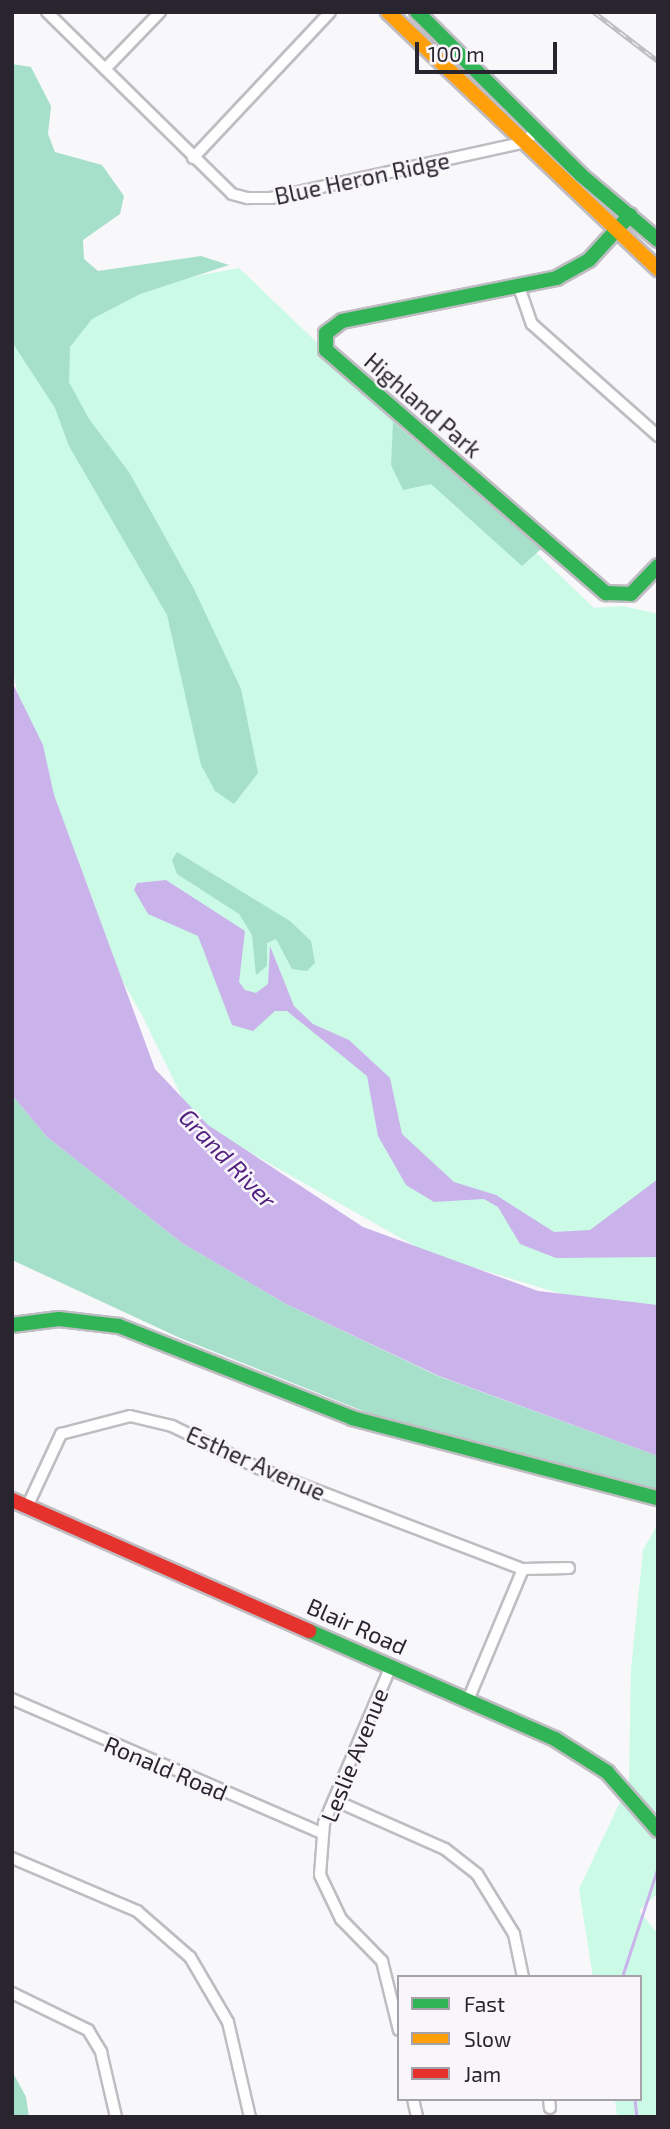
<!DOCTYPE html>
<html>
<head>
<meta charset="utf-8">
<style>
  body { margin:0 }
  #map { position:relative; width:670px; height:2129px; overflow:hidden; background:#f8f7fa; font-family:"Exo 2",sans-serif }
  div>[style] { position:absolute }
  .green>* { inset:0; background:#cbfbe6 }
  .forest>* { inset:0; background:#a6e0ca }
  .water>* { inset:0; background:#cab2eb }
  .stream>* { height:2.5px; margin:-1.25px; padding:0 1.25px; transform-origin:1.25px; border-radius:1.25px; background:#cab2eb }
  .roads { filter:drop-shadow(2px 0 #bfbcc2) drop-shadow(-2px 0 #bfbcc2) drop-shadow(0 2px #bfbcc2) drop-shadow(0 -2px #bfbcc2) }
  .street>* { height:10px; margin:-5px; padding:0 5px; transform-origin:5px; border-radius:5px; background:#fefefe }
  .fast>* { height:14px; margin:-7px; padding:0 7px; transform-origin:7px; border-radius:7px; background:#30b455 }
  .slow>* { height:14px; margin:-7px; padding:0 7px; transform-origin:7px; border-radius:7px; background:#ff9f0a }
  .jam>* { height:14px; margin:-7px; padding:0 7px; transform-origin:7px; border-radius:7px; background:#e5322d }
  .rail>* { height:5px; margin-top:-2.5px; transform-origin:0; background:repeating-linear-gradient(90deg,#f8f6fb 0 8px,#bfbec0 0 16px); box-sizing:border-box; border-block:2px solid #bfbec0 }
  span { translate:-50% -50%; white-space:nowrap; text-align:center; line-height:1.15; -webkit-text-stroke:5px #f8f6fb; paint-order:stroke }
  .street-label { font-size:23px; color:#29252f }
  .water-label { font-size:24px; color:#53227f; font-style:italic }
  .frame { position:absolute; inset:0; border:14px solid #29252f; pointer-events:none }
  .legend { position:absolute; left:397px; top:1975px; width:245px; height:126px; box-sizing:border-box; background:#f8f6fb; border:2px solid #a5a2a9; margin:0; padding:9px 12px; list-style:none; font-size:21px; color:#29252f }
  .legend li { display:flex; align-items:center; gap:14px; height:35px }
  .legend b { width:35px; border:2px solid #a5a2a9 }
  .scale { position:absolute; left:415px; top:42px; width:142px; height:32px; box-sizing:border-box; border:4px solid #29252f; border-top:0; padding-left:9px; font-size:21px; line-height:24px; white-space:nowrap; color:#29252f; -webkit-text-stroke:5px #f8f6fb; paint-order:stroke }
</style>
</head>
<body>
<div id="map">
  <div class="green">
    <div style="clip-path:polygon(239px 268px,594px 608px,623px 606px,658px 614px,658px 1308px,612px 1309px,429px 1254px,193px 1120px,142px 1015px,52px 857px,12px 666px,12px 315px,15px 310px)"></div>
    <div style="clip-path:polygon(658px 1524px,658px 1893px,639px 1911px,658px 1934px,658px 2117px,617px 2117px,615px 2099px,640px 2099px,640px 1977px,593px 1977px,579px 1889px,629px 1783px,631px 1669px,643px 1550px)"></div>
  </div>
  <div class="forest">
    <div style="clip-path:polygon(12px 64px,31px 67px,51px 106px,48px 134px,55px 152px,102px 165px,124px 196px,120px 214px,83px 240px,84px 259px,98px 271px,201px 256px,229px 265px,140px 294px,92px 319px,70px 347px,69px 382px,89px 419px,129px 472px,194px 589px,241px 689px,258px 773px,234px 804px,215px 791px,201px 765px,167px 615px,69px 446px,55px 408px,12px 342px)"></div>
    <div style="clip-path:polygon(393px 422px,541px 549px,522px 566px,431px 484px,403px 490px,391px 465px)"></div>
    <div style="clip-path:polygon(177px 852px,290px 921px,311px 941px,315px 963px,307px 971px,292px 969px,276px 939px,267px 943px,267px 966px,256px 975px,252px 935px,239px 914px,177px 874px,172px 860px)"></div>
    <div style="clip-path:polygon(12px 1095px,47px 1137px,182px 1243px,286px 1304px,438px 1376px,658px 1456px,658px 1490px,383px 1419px,180px 1338px,12px 1260px)"></div>
    <div style="clip-path:polygon(12px 2071px,26px 2097px,29px 2117px,12px 2117px)"></div>
  </div>
  <div class="water">
    <div style="clip-path:polygon(12px 682px,43px 745px,54px 795px,155px 1069px,208px 1125px,363px 1227px,538px 1291px,658px 1305px,658px 1456px,439px 1376px,286px 1304px,182px 1243px,47px 1137px,12px 1095px)"></div>
    <div style="clip-path:polygon(166px 880px,245px 931px,239px 982px,245px 990px,256px 993px,268px 984px,270px 946px,294px 1006px,313px 1024px,349px 1040px,390px 1078px,402px 1134px,454px 1182px,496px 1195px,554px 1232px,590px 1230px,658px 1179px,658px 1257px,556px 1258px,520px 1244px,498px 1207px,484px 1199px,434px 1202px,406px 1185px,378px 1136px,367px 1076px,287px 1011px,275px 1011px,253px 1031px,232px 1025px,198px 936px,148px 914px,134px 890px,137px 883px)"></div>
  </div>
  <div class="stream">
    <div style="left:622px;top:1977px;width:116px;rotate:-71.9deg"></div>
    <div style="left:635px;top:2099px;width:18px;rotate:84deg"></div>
  </div>
  <div class="roads">
    <div class="street">
      <div style="left:47px;top:12px;width:260px;rotate:44.5deg"></div>
      <div style="left:232px;top:194px;width:16px;rotate:15deg"></div>
      <div style="left:247px;top:198px;width:24px"></div>
      <div style="left:271px;top:198px;width:257px;rotate:-12.4deg"></div>
      <div style="left:522px;top:143px;width:19px;rotate:-39deg"></div>
      <div style="left:106px;top:68px;width:78px;rotate:-46deg"></div>
      <div style="left:193px;top:158px;width:200px;rotate:-46.8deg"></div>
      <div style="left:519px;top:287px;width:39px;rotate:71deg"></div>
      <div style="left:532px;top:324px;width:169px;rotate:41.6deg"></div>
      <div style="left:27px;top:1507px;width:81px;rotate:-65deg"></div>
      <div style="left:61px;top:1434px;width:71px;rotate:-14.6deg"></div>
      <div style="left:130px;top:1416px;width:43px;rotate:13.4deg"></div>
      <div style="left:172px;top:1426px;width:96px;rotate:26deg"></div>
      <div style="left:258px;top:1468px;width:284px;rotate:20.9deg"></div>
      <div style="left:523px;top:1569px;width:46px;rotate:-1.2deg"></div>
      <div style="left:391px;top:1666px;width:171px;rotate:113.1deg"></div>
      <div style="left:324px;top:1823px;width:52px;rotate:94.4deg"></div>
      <div style="left:320px;top:1875px;width:49px;rotate:64.5deg"></div>
      <div style="left:341px;top:1919px;width:59px;rotate:45.7deg"></div>
      <div style="left:382px;top:1961px;width:71px;rotate:76.2deg"></div>
      <div style="left:12px;top:1699px;width:338px;rotate:23.4deg"></div>
      <div style="left:468px;top:1700px;width:142px;rotate:-67.2deg"></div>
      <div style="left:334px;top:1800px;width:121px;rotate:23.8deg"></div>
      <div style="left:445px;top:1849px;width:41px;rotate:38deg"></div>
      <div style="left:477px;top:1874px;width:70px;rotate:58.3deg"></div>
      <div style="left:514px;top:1934px;width:44px;rotate:78.2deg"></div>
      <div style="left:12px;top:1858px;width:136px;rotate:23deg"></div>
      <div style="left:137px;top:1911px;width:70px;rotate:41deg"></div>
      <div style="left:190px;top:1957px;width:75px;rotate:59.7deg"></div>
      <div style="left:228px;top:2022px;width:98px;rotate:77deg"></div>
      <div style="left:12px;top:1993px;width:85px;rotate:26deg"></div>
      <div style="left:88px;top:2030px;width:26px;rotate:59deg"></div>
      <div style="left:101px;top:2052px;width:67px;rotate:77deg"></div>
      <div style="left:413px;top:2099px;width:18px;rotate:77deg"></div>
      <div style="left:549px;top:2099px;width:9px;rotate:84deg"></div>
    </div>
    <div class="fast">
      <div style="left:417px;top:12px;width:231px;rotate:44.8deg"></div>
      <div style="left:581px;top:175px;width:101px;rotate:40.2deg"></div>
      <div style="left:630px;top:215px;width:61px;rotate:132.3deg"></div>
      <div style="left:589px;top:260px;width:37px;rotate:151deg"></div>
      <div style="left:557px;top:278px;width:219px;rotate:168.7deg"></div>
      <div style="left:342px;top:321px;width:20px;rotate:143deg"></div>
      <div style="left:326px;top:333px;width:17px;rotate:90deg"></div>
      <div style="left:326px;top:350px;width:371px;rotate:41deg"></div>
      <div style="left:606px;top:593px;width:25px;rotate:2deg"></div>
      <div style="left:631px;top:594px;width:39px;rotate:-46deg"></div>
      <div style="left:12px;top:1325px;width:47px;rotate:-7.3deg"></div>
      <div style="left:59px;top:1319px;width:60px;rotate:6.7deg"></div>
      <div style="left:119px;top:1326px;width:251px;rotate:21.5deg"></div>
      <div style="left:352px;top:1418px;width:316px;rotate:14.7deg"></div>
      <div style="left:309px;top:1631px;width:269px;rotate:23.7deg"></div>
      <div style="left:555px;top:1739px;width:62px;rotate:32.4deg"></div>
      <div style="left:607px;top:1772px;width:77px;rotate:48.7deg"></div>
    </div>
    <div class="slow">
      <div style="left:388px;top:12px;width:373px;rotate:43.6deg"></div>
    </div>
    <div class="jam">
      <div style="left:12px;top:1500px;width:325px;rotate:23.8deg"></div>
    </div>
  </div>
  <div class="rail">
    <div style="left:594px;top:12px;width:81px;rotate:37.4deg"></div>
  </div>
  <div class="street-label">
    <span style="left:362px;top:178px;rotate:-12deg">Blue Heron Ridge</span>
    <span style="left:423px;top:405px;rotate:41deg">Highland Park</span>
    <span style="left:256px;top:1463px;rotate:24deg">Esther Avenue</span>
    <span style="left:357px;top:1626px;rotate:24deg">Blair Road</span>
    <span style="left:354px;top:1755px;rotate:-68deg">Leslie Avenue</span>
    <span style="left:166px;top:1768px;rotate:23deg">Ronald Road</span>
  </div>
  <div class="water-label">
    <span style="left:228px;top:1158px;rotate:46deg">Grand River</span>
  </div>
  <div class="frame"></div>
  <ul class="legend">
  <li><b style="height:9px;background:#30b455"></b>Fast</li>
  <li><b style="height:9px;background:#ff9f0a"></b>Slow</li>
  <li><b style="height:9px;background:#e5322d"></b>Jam</li>
  </ul>
  <div class="scale">100 m</div>
</div>
</body>
</html>
